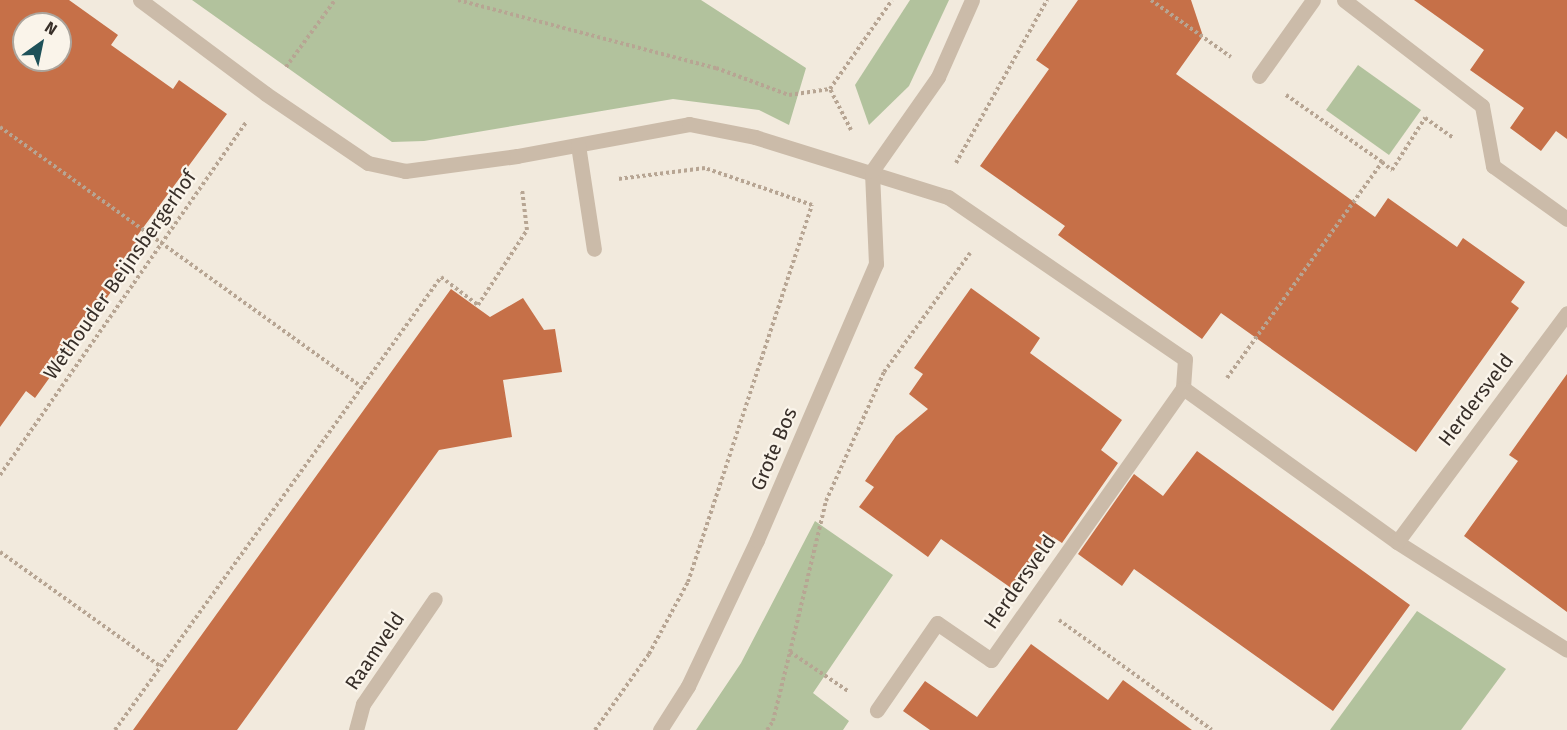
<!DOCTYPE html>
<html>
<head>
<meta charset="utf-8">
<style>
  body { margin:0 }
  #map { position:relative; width:1567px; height:730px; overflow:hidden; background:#f2eadd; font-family:"Fira Sans",sans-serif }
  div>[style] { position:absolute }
  .green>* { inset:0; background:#b2c29d }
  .building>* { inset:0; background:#c67048 }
  .path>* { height:4px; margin-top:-2px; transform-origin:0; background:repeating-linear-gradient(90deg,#b7a593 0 3px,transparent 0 6px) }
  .minor>* { height:15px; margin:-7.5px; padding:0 7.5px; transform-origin:7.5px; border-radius:7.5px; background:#cbbba9 }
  span { translate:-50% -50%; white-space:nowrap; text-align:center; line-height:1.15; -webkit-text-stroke:4.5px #faf4ea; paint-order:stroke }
  .street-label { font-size:20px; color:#382f29 }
  .north { position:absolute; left:12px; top:12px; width:60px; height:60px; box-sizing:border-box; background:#faf4ea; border:2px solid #aca59d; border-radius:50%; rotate:33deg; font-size:16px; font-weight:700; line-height:24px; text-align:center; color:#382f29 }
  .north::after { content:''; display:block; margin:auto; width:21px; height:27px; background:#1e5159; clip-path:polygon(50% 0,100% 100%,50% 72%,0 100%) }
</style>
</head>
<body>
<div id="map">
  <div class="green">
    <div style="clip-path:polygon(192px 0,701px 0,806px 68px,789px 125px,759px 110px,673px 99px,424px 141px,392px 142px)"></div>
    <div style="clip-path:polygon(910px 0,949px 0,909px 86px,869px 125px,855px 85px)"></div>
    <div style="clip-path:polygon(1358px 65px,1421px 110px,1389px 155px,1326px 110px)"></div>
    <div style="clip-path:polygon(815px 521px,893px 575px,813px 693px,849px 721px,843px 730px,696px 730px,741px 663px)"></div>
    <div style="clip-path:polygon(1417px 611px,1506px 669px,1461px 730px,1330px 730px)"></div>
  </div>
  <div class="building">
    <div style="clip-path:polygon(evenodd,0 0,69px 0,118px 35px,111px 45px,173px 89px,179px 80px,227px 114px,137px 236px,146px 243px,35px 398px,26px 391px,0 427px,0 0,24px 24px,60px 24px,60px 60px,24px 60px,24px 24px)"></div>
    <div style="clip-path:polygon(1078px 0,1191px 0,1203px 36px,1176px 74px,1375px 217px,1388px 198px,1457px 247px,1463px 238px,1525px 282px,1511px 302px,1519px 308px,1416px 452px,1221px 313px,1202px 339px,1058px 235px,1065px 226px,980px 166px,1049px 69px,1036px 60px)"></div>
    <div style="clip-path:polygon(1414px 0,1567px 0,1567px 139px,1556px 131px,1541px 151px,1510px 128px,1524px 108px,1470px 70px,1484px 50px)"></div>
    <div style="clip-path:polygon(971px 288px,1040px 338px,1030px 353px,1122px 420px,1101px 450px,1118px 463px,1062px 543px,1053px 537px,1014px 590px,941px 539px,928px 557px,859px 507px,874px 487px,865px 481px,896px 436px,928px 409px,909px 394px,923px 374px,914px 368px)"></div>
    <div style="clip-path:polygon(451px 289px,490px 317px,523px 298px,544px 330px,555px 329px,562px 372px,503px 380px,512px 437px,439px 450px,237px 730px,133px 730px)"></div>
    <div style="clip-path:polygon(1567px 374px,1567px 612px,1464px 536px,1518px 461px,1509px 455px)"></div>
    <div style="clip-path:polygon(1197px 451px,1410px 605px,1333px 711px,1134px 569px,1122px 586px,1078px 554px,1134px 474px,1163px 496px)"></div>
    <div style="clip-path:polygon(1031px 644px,1108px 700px,1123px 680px,1192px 730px,930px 730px,903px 711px,925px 681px,977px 717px)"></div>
  </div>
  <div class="path">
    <div style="left:458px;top:0;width:267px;rotate:14.8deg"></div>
    <div style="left:716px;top:68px;width:78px;rotate:20.3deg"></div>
    <div style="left:789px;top:95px;width:41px;rotate:-8.3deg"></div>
    <div style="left:1151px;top:0;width:98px;rotate:35.5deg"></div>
    <div style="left:286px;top:67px;width:83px;rotate:-53.8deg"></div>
    <div style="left:1286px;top:95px;width:117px;rotate:34.9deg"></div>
    <div style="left:0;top:127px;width:447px;rotate:35.7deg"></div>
    <div style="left:851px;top:130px;width:46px;rotate:-117.1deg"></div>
    <div style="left:830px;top:89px;width:108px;rotate:-55.1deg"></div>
    <div style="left:956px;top:163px;width:187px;rotate:-60.8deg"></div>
    <div style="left:1227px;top:378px;width:266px;rotate:-54.3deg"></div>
    <div style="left:1382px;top:162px;width:13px;rotate:39deg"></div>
    <div style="left:1392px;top:170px;width:62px;rotate:-57.6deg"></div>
    <div style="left:1425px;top:118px;width:35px;rotate:35deg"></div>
    <div style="left:0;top:475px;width:430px;rotate:-55.1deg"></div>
    <div style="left:0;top:552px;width:198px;rotate:35.5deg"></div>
    <div style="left:1059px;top:620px;width:188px;rotate:35.7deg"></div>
    <div style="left:790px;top:652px;width:155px;rotate:-76.6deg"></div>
    <div style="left:826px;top:501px;width:141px;rotate:-65.8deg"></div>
    <div style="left:884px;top:372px;width:147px;rotate:-54.1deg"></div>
    <div style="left:115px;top:730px;width:558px;rotate:-54.26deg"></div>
    <div style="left:441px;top:277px;width:46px;rotate:37.1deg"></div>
    <div style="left:478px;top:305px;width:90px;rotate:-56.8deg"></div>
    <div style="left:527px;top:230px;width:41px;rotate:-97deg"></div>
    <div style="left:595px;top:730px;width:93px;rotate:-54.6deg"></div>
    <div style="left:649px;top:654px;width:82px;rotate:-61.6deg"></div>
    <div style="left:688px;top:582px;width:397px;rotate:-71.8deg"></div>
    <div style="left:812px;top:205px;width:113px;rotate:-160.9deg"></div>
    <div style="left:705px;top:168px;width:88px;rotate:172.8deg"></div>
    <div style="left:767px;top:730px;width:11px;rotate:-56deg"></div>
    <div style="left:773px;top:721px;width:71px;rotate:-76.2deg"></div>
    <div style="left:790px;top:652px;width:70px;rotate:33.9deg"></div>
  </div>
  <div class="minor">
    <div style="left:140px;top:0;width:157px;rotate:36.7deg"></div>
    <div style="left:266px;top:94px;width:123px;rotate:34.1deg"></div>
    <div style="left:368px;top:163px;width:38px;rotate:12deg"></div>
    <div style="left:405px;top:171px;width:113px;rotate:-7.6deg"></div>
    <div style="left:517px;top:156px;width:175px;rotate:-10.5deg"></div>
    <div style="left:689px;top:124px;width:67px;rotate:11.1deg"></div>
    <div style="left:755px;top:137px;width:202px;rotate:17.3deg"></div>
    <div style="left:948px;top:197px;width:287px;rotate:34.4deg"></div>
    <div style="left:1185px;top:359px;width:29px;rotate:94deg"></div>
    <div style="left:1183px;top:388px;width:333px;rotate:125.2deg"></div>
    <div style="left:991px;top:660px;width:65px;rotate:-145.6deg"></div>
    <div style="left:937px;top:623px;width:106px;rotate:124.6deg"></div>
    <div style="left:1344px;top:0;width:174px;rotate:37.5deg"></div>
    <div style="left:1482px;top:106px;width:61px;rotate:79.6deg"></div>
    <div style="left:1493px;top:166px;width:91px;rotate:35.6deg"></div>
    <div style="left:1259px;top:76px;width:93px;rotate:-54.6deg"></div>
    <div style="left:578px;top:145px;width:105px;rotate:81.3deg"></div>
    <div style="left:1183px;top:388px;width:264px;rotate:35.7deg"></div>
    <div style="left:1397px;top:542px;width:201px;rotate:32.4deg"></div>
    <div style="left:1397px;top:542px;width:285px;rotate:-53.4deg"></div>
    <div style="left:356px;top:730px;width:27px;rotate:-75deg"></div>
    <div style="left:363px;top:704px;width:127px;rotate:-55.6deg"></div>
    <div style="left:660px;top:730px;width:52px;rotate:-57.5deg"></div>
    <div style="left:688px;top:686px;width:161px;rotate:-64.7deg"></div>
    <div style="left:757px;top:540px;width:301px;rotate:-66.7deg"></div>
    <div style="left:876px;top:264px;width:93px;rotate:-92.5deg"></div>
    <div style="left:872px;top:171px;width:115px;rotate:-54.9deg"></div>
    <div style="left:938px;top:77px;width:84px;rotate:-66.2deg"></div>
  </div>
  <div class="street-label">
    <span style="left:120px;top:275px;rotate:-55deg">Wethouder Beijnsbergerhof</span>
    <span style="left:1476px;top:400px;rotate:-53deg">Herdersveld</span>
    <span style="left:774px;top:449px;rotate:-67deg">Grote Bos</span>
    <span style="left:1020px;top:582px;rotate:-55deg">Herdersveld</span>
    <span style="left:375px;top:651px;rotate:-56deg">Raamveld</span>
  </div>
  <div class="north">N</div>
</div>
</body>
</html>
